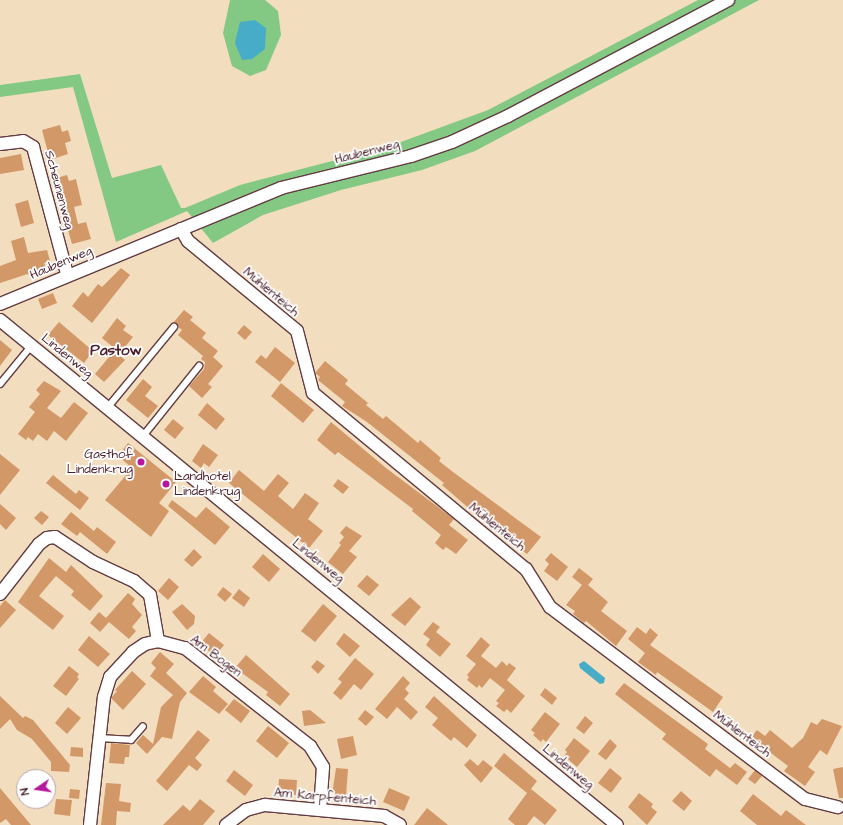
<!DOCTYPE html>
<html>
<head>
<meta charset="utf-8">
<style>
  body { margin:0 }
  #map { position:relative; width:843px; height:825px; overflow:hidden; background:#f2ddbf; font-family:"Architects Daughter",sans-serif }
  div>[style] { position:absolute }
  .green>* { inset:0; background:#84c983 }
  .water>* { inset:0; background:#47acc7 }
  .building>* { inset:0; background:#d39868 }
  .roads { filter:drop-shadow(1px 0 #633c41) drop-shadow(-1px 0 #633c41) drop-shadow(0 1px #633c41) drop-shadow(0 -1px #633c41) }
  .lane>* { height:6px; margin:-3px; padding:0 3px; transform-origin:3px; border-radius:3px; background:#fff }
  .street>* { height:12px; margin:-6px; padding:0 6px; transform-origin:6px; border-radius:6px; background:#fff }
  .dots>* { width:11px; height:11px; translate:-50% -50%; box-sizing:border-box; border:2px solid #fff; border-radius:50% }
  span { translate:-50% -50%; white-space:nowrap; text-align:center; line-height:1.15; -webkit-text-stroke:3.5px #fff; paint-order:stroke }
  .street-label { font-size:13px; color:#4a1f2b }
  .poi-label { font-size:13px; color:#4a1f2b }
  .right { translate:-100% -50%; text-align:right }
  .left { translate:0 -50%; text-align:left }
  .quarter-label { font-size:15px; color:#4a1f2b; font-weight:700 }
  .north { position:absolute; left:16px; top:769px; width:40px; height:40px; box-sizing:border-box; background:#fff; border:1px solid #b7a5aa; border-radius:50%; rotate:257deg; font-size:11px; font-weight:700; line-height:16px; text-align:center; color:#4a1f2b }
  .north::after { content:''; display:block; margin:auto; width:14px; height:18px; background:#b5179e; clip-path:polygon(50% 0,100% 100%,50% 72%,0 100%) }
</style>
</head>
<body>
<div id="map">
  <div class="green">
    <div style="clip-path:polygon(230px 0,265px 0,278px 11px,281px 35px,266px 70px,250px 76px,232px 66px,223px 33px)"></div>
    <div style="clip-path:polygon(698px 0,759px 0,475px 151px,422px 170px,341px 190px,263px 215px,213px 243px,187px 211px,116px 242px,73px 87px,0 97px,0 85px,80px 74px,112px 178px,161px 165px,181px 208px,185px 208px,240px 185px,390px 146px,488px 110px)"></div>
  </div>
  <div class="water">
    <div style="clip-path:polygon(255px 20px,266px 28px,265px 49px,252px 59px,242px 60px,235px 43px,240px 22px)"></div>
    <div style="clip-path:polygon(584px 661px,605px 678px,604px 683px,600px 684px,580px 668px,579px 664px)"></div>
  </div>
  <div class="building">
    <div style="clip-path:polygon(60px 125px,62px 132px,68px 130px,71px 141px,65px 143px,68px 154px,50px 160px,42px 130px)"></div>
    <div style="clip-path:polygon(21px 154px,24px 170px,0 174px,0 158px)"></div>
    <div style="clip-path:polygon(67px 175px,69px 181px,76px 179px,82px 205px,74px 207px,78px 224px,86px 222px,91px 239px,72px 244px,53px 179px)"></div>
    <div style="clip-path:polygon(28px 200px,34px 223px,21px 227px,15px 204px)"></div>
    <div style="clip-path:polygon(24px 237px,28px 253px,47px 250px,50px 261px,44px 263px,46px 268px,0 283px,0 266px,16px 260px,11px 241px)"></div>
    <div style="clip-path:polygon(121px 268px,130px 275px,92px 323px,72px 306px,83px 292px,88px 297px,98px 284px,102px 287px)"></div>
    <div style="clip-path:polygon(53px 293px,57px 303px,42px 309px,38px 299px)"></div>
    <div style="clip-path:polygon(184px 310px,193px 317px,190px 320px,206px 333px,202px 338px,218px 351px,213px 357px,223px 366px,208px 384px,212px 387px,202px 398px,189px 386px,204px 369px,205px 362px,201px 359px,203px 356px,178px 335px,182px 330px,173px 323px)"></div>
    <div style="clip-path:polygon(117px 318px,126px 326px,123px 330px,133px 337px,120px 353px,102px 338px)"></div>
    <div style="clip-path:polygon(59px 322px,93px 351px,84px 363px,48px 335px)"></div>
    <div style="clip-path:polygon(244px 325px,252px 332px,245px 340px,237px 333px)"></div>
    <div style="clip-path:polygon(0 340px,12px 350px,0 366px)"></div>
    <div style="clip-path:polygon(275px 347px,295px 363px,280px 382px,255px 362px,261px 355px,266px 359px)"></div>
    <div style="clip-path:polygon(114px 351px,125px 360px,104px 382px,95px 374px)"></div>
    <div style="clip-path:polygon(325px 361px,348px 380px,345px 384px,368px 403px,366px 405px,383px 419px,386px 416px,418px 443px,420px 440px,441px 458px,439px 461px,453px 472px,541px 537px,527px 554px,502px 537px,442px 485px,444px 483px,430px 472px,367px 422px,342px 406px,345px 402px,318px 380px,320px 377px,315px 373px)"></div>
    <div style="clip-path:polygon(143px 379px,152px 387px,145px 396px,158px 406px,148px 418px,126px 400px)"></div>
    <div style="clip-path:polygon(44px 381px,61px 391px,47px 408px,61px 418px,74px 402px,88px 413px,66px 441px,54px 431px,47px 441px,38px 434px,33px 441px,28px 437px,26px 440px,18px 434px,35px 412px,29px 407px,40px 394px,36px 390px)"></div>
    <div style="clip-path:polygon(281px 383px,314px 410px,303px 423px,271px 396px)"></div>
    <div style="clip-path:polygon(207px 403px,225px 419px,216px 430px,198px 415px)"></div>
    <div style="clip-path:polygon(173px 419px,184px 428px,175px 439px,164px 430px)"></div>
    <div style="clip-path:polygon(331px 422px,386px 468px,454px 519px,449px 525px,468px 540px,456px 554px,446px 547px,443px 550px,435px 543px,441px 535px,412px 511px,413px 509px,338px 452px,335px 455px,317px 440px)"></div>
    <div style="clip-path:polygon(128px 443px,176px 482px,159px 503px,169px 511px,151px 537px,105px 500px,132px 468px,118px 456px)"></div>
    <div style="clip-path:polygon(203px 444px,218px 455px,209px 467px,204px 463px,201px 468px,192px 461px)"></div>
    <div style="clip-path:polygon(0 454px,20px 470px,0 495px)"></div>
    <div style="clip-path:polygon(239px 470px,264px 491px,278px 474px,289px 483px,278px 496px,293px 509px,305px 493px,319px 503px,308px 519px,323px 531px,309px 548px,229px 483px)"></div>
    <div style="clip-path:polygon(53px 475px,76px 494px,79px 490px,89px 498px,80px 510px,46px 483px)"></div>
    <div style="clip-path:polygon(338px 479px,349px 487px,343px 494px,333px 486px)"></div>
    <div style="clip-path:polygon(172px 500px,196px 518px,206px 507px,230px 527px,215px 545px,168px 506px)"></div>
    <div style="clip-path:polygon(0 504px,16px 518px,6px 530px,0 524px)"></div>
    <div style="clip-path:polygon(41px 511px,49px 517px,42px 525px,34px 518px)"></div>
    <div style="clip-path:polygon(71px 512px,94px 531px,97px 527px,116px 542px,107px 554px,80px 532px,77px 536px,61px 524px)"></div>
    <div style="clip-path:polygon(346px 526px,362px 536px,349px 551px,357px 557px,343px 574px,328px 562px,341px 545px,339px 543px,344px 537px,340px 533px)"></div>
    <div style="clip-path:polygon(194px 549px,202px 557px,192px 567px,184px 560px)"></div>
    <div style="clip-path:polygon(551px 553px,568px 567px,557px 581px,544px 571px,549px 564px,545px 560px)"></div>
    <div style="clip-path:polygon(263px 554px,280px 569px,269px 582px,252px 567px)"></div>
    <div style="clip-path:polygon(49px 558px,66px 572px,71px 565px,103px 596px,90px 611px,71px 595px,74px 591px,56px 576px,39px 596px,64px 616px,53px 630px,18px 602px)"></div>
    <div style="clip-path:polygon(579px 568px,593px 579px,588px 585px,608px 602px,601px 611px,627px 631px,616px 646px,586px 621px,584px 623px,573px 614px,575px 611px,566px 605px,582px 585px,572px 577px)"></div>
    <div style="clip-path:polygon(367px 575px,379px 585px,369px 596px,357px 586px)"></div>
    <div style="clip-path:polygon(169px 578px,179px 587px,168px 600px,158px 591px)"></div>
    <div style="clip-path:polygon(223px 587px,232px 594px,225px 602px,217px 595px)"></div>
    <div style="clip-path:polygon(239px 589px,250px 598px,244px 607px,232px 598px)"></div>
    <div style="clip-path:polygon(128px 593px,135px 599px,132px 604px,142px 615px,132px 627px,136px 631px,129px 639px,109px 622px,100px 632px,90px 623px,99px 612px,106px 618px)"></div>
    <div style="clip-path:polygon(410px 597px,421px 607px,405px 626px,391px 615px)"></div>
    <div style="clip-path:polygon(5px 600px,16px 610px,0 628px,0 606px)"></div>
    <div style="clip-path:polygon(182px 604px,195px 616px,194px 624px,187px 630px,172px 612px)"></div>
    <div style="clip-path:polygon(323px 604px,337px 616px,315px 642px,301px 631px)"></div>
    <div style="clip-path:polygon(433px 622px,440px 627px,436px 632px,451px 644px,440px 657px,426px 645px,430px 639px,423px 634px)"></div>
    <div style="clip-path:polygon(637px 627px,646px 634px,650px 628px,658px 635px,650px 645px,723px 697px,713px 712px,657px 672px,656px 675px,638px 662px,645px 653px,628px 639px)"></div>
    <div style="clip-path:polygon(209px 633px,224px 645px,215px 656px,200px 644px)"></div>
    <div style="clip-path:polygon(344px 633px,360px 646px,350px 657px,336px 644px)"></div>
    <div style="clip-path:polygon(89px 636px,110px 654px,98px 667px,78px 650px)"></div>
    <div style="clip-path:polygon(481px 637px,490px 645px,481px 656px,496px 668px,502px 661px,507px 666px,509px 663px,516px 668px,507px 680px,525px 696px,511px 713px,507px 709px,504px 712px,496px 706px,499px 703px,496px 701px,505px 690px,490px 678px,482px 688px,479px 685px,477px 688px,467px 680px,469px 677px,467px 675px,476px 664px,466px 656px)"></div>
    <div style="clip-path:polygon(160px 652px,174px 664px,166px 673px,187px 693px,180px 702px,172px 739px,162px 737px,147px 754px,136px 743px,143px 735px,153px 744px,161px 707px,173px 695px,150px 676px,156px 668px,151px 663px)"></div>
    <div style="clip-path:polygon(246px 655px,290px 694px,280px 706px,266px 695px,268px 692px,235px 668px)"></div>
    <div style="clip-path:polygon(355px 658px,374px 674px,361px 690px,354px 684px,341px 700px,333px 693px,342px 682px,338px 679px)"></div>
    <div style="clip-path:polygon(317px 660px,325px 666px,318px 674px,311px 667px)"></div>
    <div style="clip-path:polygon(69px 666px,79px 674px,77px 677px,79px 679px,66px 696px,53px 686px)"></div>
    <div style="clip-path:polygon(132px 671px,146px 684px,123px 710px,111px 698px,117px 691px,115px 690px)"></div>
    <div style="clip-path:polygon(203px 676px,216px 687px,213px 691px,228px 704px,219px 714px,189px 692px)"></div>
    <div style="clip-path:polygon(403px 676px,410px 683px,405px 689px,409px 693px,404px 699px,418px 712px,411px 720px,397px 707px,387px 719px,375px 709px)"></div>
    <div style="clip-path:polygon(624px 683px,708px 744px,705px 749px,730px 768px,735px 763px,747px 772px,737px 785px,716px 769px,710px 777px,662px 739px,666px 734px,615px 694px)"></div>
    <div style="clip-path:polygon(545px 688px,557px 698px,552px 705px,540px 695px)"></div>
    <div style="clip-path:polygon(0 696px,23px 718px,25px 716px,33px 720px,70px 765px,69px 772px,51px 771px,51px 762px,32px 739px,17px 730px,10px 719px,0 729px)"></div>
    <div style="clip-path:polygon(434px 696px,477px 735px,467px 748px,454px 737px,451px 741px,432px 725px,438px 718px,425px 707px)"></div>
    <div style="clip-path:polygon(234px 699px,250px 711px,241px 723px,225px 710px)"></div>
    <div style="clip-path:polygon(68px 707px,81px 718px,67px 734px,55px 723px)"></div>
    <div style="clip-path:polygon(310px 710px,326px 723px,304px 726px,302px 711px)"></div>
    <div style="clip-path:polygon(365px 710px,374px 717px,366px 726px,358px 719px)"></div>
    <div style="clip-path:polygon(545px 712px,560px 724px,546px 742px,543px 739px,541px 742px,533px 735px,535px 733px,531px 730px)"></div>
    <div style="clip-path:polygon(585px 716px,593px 723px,584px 734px,576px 728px)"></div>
    <div style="clip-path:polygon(822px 719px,842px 726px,827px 755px,820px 750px,808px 767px,815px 772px,805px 786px,784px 771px,788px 766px,759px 744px,757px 746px,749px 740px,757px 730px,765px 736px,770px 730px,792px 748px,803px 738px,811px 722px,817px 725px)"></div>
    <div style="clip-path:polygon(268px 726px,289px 743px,277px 758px,256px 741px)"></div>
    <div style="clip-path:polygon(198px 730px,210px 740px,195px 758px,202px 765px,197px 771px,189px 765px,167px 791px,156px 781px)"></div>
    <div style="clip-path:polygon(353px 736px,357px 755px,341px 759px,337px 739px)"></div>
    <div style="clip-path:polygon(574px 738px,590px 751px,577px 767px,564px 756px,567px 752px,565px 750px)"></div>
    <div style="clip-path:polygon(610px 739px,617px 746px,606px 760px,598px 754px)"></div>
    <div style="clip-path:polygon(111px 743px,130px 745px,129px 757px,125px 757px,124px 764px,109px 763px)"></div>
    <div style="clip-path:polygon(71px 747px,83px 748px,83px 757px,70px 756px)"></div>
    <div style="clip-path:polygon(504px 753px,537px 781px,531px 789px,557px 810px,545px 825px,534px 816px,527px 825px,515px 825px,508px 819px,527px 793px,494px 766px)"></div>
    <div style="clip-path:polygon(470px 759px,478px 766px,483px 760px,493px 768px,481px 783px,464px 765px)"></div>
    <div style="clip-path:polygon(843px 767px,843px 798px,839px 798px,833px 769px)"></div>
    <div style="clip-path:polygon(336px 768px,348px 769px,346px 796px,332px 795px)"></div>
    <div style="clip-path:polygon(610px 768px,622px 778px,611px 793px,598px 783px)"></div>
    <div style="clip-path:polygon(234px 770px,253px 785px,245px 796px,226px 781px)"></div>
    <div style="clip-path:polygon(755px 770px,762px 776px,755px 784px,748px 779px)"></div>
    <div style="clip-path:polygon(279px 779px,297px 780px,296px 795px,278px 793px)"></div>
    <div style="clip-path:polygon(106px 783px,121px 784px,119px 801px,131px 803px,130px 812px,117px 811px,116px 825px,101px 825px)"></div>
    <div style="clip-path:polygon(0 788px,31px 825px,11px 825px,6px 819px,0 823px)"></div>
    <div style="clip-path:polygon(389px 788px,410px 797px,404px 811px,383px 802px)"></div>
    <div style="clip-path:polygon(70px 789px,80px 790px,79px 799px,69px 798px)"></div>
    <div style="clip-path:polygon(681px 791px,692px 801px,684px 811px,672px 801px)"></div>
    <div style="clip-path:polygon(639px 793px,653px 804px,651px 807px,657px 812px,647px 825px,628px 807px)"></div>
    <div style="clip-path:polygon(753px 794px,781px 816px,786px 810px,806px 825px,757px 825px,740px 811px)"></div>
    <div style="clip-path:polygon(56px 799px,72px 800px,70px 816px,54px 814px)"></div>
    <div style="clip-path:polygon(200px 799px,215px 811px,203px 825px,163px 825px,183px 805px,190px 811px)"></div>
    <div style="clip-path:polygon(427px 808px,448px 825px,414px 825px)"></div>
  </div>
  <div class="roads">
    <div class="lane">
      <div style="left:0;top:384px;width:50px;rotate:-50.6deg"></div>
      <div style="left:108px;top:407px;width:104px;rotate:-50.5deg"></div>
      <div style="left:143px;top:436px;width:90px;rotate:-51.3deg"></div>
      <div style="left:98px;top:738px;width:33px;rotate:3deg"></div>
      <div style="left:131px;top:740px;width:18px;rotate:-49deg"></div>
    </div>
    <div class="street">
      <div style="left:0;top:144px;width:23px;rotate:-7deg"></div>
      <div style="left:23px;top:141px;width:12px;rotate:31deg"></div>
      <div style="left:33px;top:147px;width:131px;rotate:75deg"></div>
      <div style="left:181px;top:229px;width:14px;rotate:60deg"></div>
      <div style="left:188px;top:241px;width:141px;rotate:39.5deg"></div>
      <div style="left:297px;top:331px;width:64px;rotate:75.5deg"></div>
      <div style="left:313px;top:393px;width:276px;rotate:39.6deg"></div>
      <div style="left:526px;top:569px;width:45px;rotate:57.7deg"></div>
      <div style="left:550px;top:607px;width:319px;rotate:37deg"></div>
      <div style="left:805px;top:799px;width:34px;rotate:14deg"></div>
      <div style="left:0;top:304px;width:304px;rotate:-22.4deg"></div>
      <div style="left:281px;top:188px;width:134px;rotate:-13.8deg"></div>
      <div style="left:411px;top:156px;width:43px;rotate:-18.9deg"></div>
      <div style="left:452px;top:142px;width:62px;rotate:-24.9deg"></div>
      <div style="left:508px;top:116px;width:249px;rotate:-27.8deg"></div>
      <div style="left:0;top:320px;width:797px;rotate:39.3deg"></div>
      <div style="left:0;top:594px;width:63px;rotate:-52deg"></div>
      <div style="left:39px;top:544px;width:10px;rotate:-37deg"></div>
      <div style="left:47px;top:538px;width:8px;rotate:-7deg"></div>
      <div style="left:55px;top:537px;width:45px;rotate:33.3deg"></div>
      <div style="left:93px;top:562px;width:45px;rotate:24.9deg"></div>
      <div style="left:134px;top:581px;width:21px;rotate:41deg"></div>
      <div style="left:150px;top:595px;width:47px;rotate:80.1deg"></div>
      <div style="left:90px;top:825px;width:129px;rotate:-83.8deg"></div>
      <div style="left:104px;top:697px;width:21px;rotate:-73deg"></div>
      <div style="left:110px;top:677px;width:34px;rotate:-47deg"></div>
      <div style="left:133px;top:652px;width:14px;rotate:-34deg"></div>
      <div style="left:145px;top:644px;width:13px;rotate:-13deg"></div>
      <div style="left:158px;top:641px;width:28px;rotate:15deg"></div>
      <div style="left:185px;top:648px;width:159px;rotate:38.1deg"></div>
      <div style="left:310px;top:746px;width:25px;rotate:58deg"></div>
      <div style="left:323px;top:767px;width:43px;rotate:94deg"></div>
      <div style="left:226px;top:825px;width:25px;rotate:-37deg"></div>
      <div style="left:246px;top:810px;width:20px;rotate:-15deg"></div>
      <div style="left:265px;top:805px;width:120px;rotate:5.3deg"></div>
      <div style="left:384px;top:816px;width:18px;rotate:29deg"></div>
    </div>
  </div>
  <div class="dots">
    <div style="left:141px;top:462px;background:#b5179e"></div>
    <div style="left:166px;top:484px;background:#b5179e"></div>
  </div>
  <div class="street-label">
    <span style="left:367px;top:152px;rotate:-14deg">Haubenweg</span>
    <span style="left:59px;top:190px;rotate:75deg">Scheunenweg</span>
    <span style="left:61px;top:263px;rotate:-23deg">Haubenweg</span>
    <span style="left:271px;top:292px;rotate:40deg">Mühlenteich</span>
    <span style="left:67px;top:356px;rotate:39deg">Lindenweg</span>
    <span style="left:497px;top:527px;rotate:39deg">Mühlenteich</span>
    <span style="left:318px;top:561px;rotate:39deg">Lindenweg</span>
    <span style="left:216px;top:656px;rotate:37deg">Am Bogen</span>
    <span style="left:742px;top:734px;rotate:37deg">Mühlenteich</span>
    <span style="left:568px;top:767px;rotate:40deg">Lindenweg</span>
    <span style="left:325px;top:797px;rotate:5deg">Am Karpfenteich</span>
  </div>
  <div class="poi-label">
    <span class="right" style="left:133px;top:462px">Gasthof<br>Lindenkrug</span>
    <span class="left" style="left:174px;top:484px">Landhotel<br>Lindenkrug</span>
  </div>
  <div class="quarter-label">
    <span style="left:116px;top:351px">Pastow</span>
  </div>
  <div class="north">N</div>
</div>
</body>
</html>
